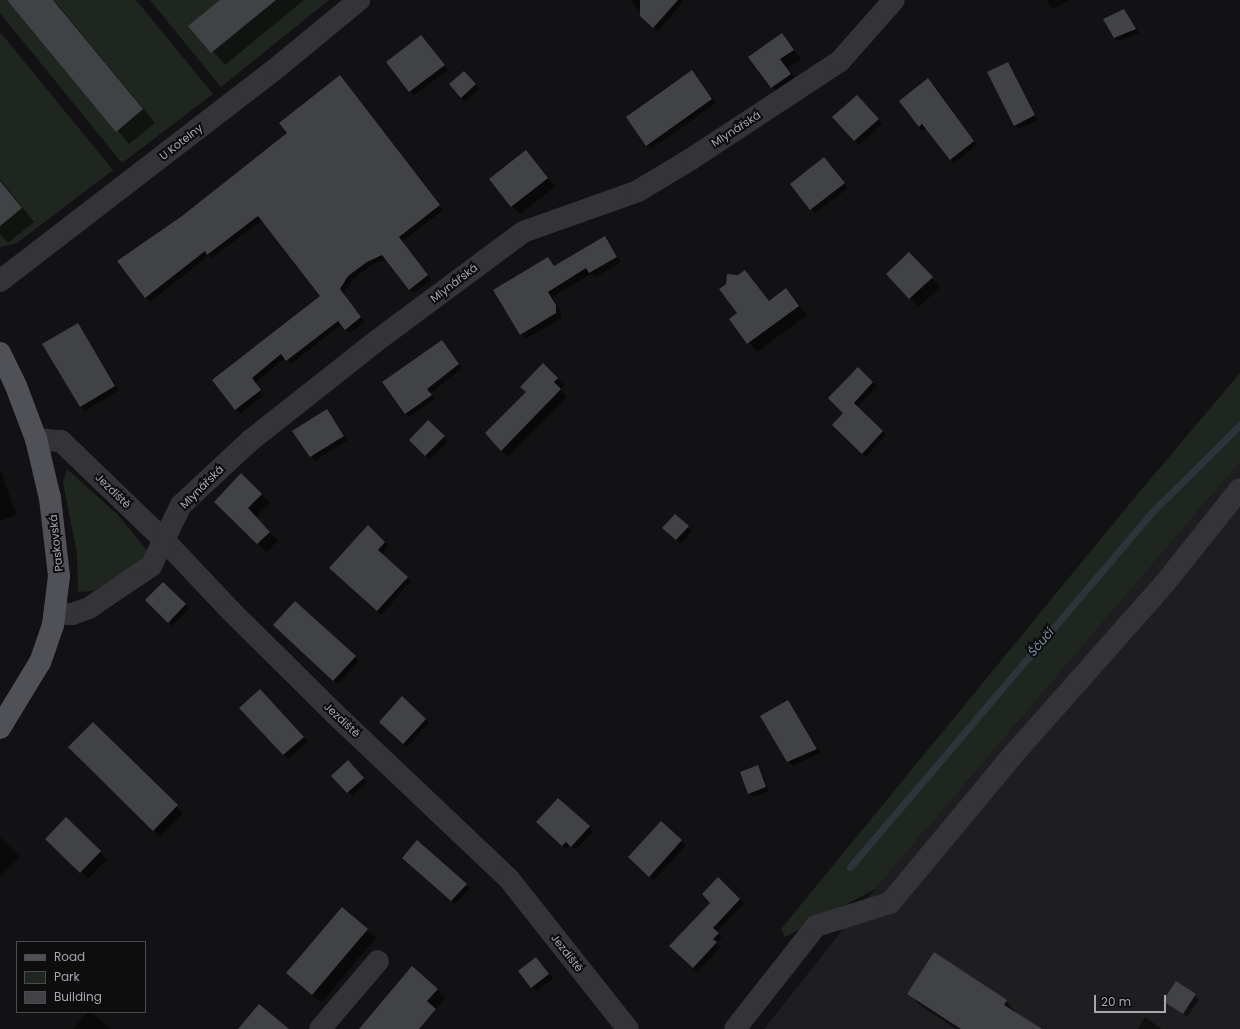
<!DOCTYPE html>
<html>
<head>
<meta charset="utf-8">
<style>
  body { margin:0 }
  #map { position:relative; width:1240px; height:1029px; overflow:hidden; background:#121214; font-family:Poppins,sans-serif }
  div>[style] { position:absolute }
  .built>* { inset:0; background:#1e1e20 }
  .green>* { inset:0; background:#1f2620 }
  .shadow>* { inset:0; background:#0007 }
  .stream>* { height:7px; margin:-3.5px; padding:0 3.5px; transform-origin:3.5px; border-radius:3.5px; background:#2d343b }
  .building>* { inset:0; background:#414246 }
  .minor>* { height:22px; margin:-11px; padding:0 11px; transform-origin:11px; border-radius:11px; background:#343438 }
  .major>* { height:22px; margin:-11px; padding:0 11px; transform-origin:11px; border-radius:11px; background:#505157 }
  span { translate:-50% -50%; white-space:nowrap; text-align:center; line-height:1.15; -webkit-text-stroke:4px #0d0d0e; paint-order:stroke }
  .street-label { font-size:11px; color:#a5a8b3 }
  .water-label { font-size:12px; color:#7f93ab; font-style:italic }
  .legend { position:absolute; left:16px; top:941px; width:130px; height:72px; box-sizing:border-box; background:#0d0d0e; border:1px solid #4a4b50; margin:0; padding:5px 7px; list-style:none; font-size:12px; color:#a5a8b3 }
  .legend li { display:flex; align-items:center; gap:8px; height:20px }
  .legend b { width:20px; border:1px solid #4a4b50 }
  .scale { position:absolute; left:1094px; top:995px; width:72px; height:18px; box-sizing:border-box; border:2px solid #a5a8b3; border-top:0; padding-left:5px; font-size:12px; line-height:14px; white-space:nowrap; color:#a5a8b3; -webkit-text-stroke:3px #0d0d0e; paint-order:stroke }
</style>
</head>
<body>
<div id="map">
  <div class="built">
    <div style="clip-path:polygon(1240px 462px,1240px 1029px,764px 1029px,875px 889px)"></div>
  </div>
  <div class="green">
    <div style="clip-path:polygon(0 0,136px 0,213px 94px,122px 163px,0 13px)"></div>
    <div style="clip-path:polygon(150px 0,329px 0,221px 87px)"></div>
    <div style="clip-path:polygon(0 32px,113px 170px,17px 243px,0 247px)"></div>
    <div style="clip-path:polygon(1240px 373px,1240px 462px,875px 889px,785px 937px,781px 929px,1136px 496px)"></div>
    <div style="clip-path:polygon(67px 469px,118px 515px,148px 552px,135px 566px,94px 591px,78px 592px,77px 554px,63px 482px)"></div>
  </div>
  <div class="shadow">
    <div style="clip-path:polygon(8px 0,54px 0,155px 123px,129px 144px)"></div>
    <div style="clip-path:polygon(221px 0,304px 0,225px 65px,190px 26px)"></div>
    <div style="clip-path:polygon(634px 0,681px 0,683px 2px,658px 31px,632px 2px)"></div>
    <div style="clip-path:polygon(1046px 0,1069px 0,1053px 9px)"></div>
    <div style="clip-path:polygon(1124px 11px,1139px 33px,1118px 41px,1114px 37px)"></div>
    <div style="clip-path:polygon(782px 35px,801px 59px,788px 68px,799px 83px,780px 96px,772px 87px)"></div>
    <div style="clip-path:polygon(421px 36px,448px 70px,414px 95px,410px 91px)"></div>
    <div style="clip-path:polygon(1008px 63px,1038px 120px,1019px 129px,1014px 125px)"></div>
    <div style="clip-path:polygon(691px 71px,716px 103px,651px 149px,627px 117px)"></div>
    <div style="clip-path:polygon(468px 76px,479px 89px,465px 101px,461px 97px)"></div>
    <div style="clip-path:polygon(344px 81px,443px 210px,402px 242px,431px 280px,414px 293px,386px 259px,371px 265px,352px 280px,343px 294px,365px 322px,350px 333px,342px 324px,291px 364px,285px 358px,255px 383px,264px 395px,240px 414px,214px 380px,321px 297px,262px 220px,212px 258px,209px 255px,150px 302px,118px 261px,182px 216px,289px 133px)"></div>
    <div style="clip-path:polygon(932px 83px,977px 145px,954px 163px,926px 128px,923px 131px,919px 127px,900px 101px)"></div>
    <div style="clip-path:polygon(861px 100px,882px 124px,859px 145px,833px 117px)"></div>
    <div style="clip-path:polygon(526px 151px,555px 187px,520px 214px,512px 206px)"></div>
    <div style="clip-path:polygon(828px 163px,848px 188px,815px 213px,791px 184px)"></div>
    <div style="clip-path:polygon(0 179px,34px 222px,8px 243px,0 234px)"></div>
    <div style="clip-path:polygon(605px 237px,621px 262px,595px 277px,591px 274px,552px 297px,561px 311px,561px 318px,526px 339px,521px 334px,548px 258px,555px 266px)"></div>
    <div style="clip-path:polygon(917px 262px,940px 287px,919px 307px,887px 274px)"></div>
    <div style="clip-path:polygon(745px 271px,770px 302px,786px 290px,807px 315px,757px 352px,730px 320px,739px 313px,738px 276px)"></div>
    <div style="clip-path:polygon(77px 324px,119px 390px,85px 411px,81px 407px)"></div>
    <div style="clip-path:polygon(442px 341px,462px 368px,431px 393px,435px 399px,409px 417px,405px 413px)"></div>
    <div style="clip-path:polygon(543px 365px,564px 385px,561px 390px,567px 397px,508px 457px,486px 433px,527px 392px)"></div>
    <div style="clip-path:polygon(858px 368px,877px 386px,857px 407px,886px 435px,866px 457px,833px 425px,845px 413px)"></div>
    <div style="clip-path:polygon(330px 415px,348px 440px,315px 461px,294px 432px)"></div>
    <div style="clip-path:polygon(428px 421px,448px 441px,429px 459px,410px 440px)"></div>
    <div style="clip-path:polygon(0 468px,16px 515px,0 521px)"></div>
    <div style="clip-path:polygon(262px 494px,270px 503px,256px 517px,278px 541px,266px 552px,215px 502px)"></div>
    <div style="clip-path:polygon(688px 527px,692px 531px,681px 544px,667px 532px)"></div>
    <div style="clip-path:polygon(385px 542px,389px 546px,382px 554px,411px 581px,381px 615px,335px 572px)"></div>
    <div style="clip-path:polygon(163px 583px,189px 609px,172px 626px,146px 600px)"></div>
    <div style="clip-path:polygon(279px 629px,355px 657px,359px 661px,338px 684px)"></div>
    <div style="clip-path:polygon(260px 690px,308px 741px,288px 759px,240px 708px)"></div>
    <div style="clip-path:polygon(788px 701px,821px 753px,792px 766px,761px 717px)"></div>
    <div style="clip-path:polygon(425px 719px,429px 723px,407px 747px,384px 726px)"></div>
    <div style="clip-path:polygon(93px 724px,183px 813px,160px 837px,70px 747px)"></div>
    <div style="clip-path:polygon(348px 762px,367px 782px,352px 796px,333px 776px)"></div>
    <div style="clip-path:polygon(758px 767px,769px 791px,753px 797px,749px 793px)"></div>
    <div style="clip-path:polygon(559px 799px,593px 831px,576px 850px,570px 845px,566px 849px,537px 822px)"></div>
    <div style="clip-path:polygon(66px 819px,107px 859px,88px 879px,47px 839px)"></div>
    <div style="clip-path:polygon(661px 822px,686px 845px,654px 880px,629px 857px)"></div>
    <div style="clip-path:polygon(0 837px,20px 857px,0 877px)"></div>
    <div style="clip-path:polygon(407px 862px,466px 884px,470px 888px,455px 904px)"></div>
    <div style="clip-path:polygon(718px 879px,744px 903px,717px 932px,722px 937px,716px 943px,720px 947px,697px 972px,671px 946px,711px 903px)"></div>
    <div style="clip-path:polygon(367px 930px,376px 938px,321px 1003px,287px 973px)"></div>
    <div style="clip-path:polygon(536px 958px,553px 978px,536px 991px,532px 987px)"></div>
    <div style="clip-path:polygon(437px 989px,445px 998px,419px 1029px,360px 1029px)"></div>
    <div style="clip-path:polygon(908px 993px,1006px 1001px,1018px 1015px,1040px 1029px,956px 1029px,921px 1006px)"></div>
    <div style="clip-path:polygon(1195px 995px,1199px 999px,1187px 1017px,1164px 1001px)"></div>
    <div style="clip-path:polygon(88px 1012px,91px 1012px,111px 1029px,73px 1029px)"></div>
    <div style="clip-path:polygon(1145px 1017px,1160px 1028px,1161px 1029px,1138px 1029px)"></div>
  </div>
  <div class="stream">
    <div style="left:850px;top:867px;width:469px;rotate:-49.6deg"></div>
    <div style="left:1154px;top:510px;width:121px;rotate:-44.7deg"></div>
  </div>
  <div class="building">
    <div style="clip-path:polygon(7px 0,53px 0,143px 109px,116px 132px)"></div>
    <div style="clip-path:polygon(220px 0,276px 0,211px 53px,188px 26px)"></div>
    <div style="clip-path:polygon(640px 0,678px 0,653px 28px,640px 16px)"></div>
    <div style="clip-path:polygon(1124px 9px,1136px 29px,1114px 38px,1103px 19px)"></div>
    <div style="clip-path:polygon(782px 33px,794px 50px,780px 59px,791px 74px,771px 88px,748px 57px)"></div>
    <div style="clip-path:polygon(421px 35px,445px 65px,409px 92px,386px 62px)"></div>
    <div style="clip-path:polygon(1008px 62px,1035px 115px,1014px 126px,987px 72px)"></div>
    <div style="clip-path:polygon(692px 70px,712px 99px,646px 146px,626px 117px)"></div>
    <div style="clip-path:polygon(464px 71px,476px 84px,461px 98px,449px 84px)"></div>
    <div style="clip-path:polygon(340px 75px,440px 205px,399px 237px,428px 275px,409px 290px,382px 255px,367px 262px,348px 276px,340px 289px,361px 317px,345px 330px,338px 321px,286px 361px,281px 354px,252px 378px,261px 390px,235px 410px,212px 380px,320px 296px,258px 216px,207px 255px,205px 251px,145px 298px,117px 261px,182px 216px,287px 133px,279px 123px)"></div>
    <div style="clip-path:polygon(928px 78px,974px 141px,950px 160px,922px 124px,919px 127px,899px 101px)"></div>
    <div style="clip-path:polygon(857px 95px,879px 119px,854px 141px,832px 117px)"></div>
    <div style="clip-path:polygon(526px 150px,548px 178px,511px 207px,489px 179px)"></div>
    <div style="clip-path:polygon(824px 157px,845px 183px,810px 210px,790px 184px)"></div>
    <div style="clip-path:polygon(0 181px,22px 208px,0 226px)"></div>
    <div style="clip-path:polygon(605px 236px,617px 257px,589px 273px,586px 268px,548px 292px,556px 305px,556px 313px,520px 335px,493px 290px,548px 257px,554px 266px)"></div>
    <div style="clip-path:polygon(909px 252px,933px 277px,909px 299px,886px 274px)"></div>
    <div style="clip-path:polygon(745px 270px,769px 301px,786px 288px,799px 306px,747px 344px,729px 319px,737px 313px,719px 289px,726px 284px,727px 274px,738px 275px)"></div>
    <div style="clip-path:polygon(78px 323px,115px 386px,80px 407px,42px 344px)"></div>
    <div style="clip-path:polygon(442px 340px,459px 364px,427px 389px,432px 395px,405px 414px,382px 382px)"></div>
    <div style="clip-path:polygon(543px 363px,558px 378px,554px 382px,561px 389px,501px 451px,485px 433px,526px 392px,520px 387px)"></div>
    <div style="clip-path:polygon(858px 367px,873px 382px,854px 403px,883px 431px,862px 454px,832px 425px,843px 413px,828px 398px)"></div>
    <div style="clip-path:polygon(327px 409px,344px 436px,310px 457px,292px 431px)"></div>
    <div style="clip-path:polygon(428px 420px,445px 436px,425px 456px,409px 440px)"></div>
    <div style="clip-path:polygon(241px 473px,262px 494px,248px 508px,270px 532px,257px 544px,214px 502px)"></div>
    <div style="clip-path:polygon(675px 514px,689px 526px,676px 540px,662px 528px)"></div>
    <div style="clip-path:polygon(368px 525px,385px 542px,378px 550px,408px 577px,377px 611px,329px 568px)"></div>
    <div style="clip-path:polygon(163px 582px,186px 604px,168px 623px,145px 600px)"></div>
    <div style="clip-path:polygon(295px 601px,356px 656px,333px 681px,273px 625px)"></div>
    <div style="clip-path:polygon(260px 689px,304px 737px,283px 755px,239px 708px)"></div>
    <div style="clip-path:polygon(402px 696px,426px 719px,403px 744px,379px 722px)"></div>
    <div style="clip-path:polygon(788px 700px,817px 749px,787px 762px,760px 716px)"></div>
    <div style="clip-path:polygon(93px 722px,178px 805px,153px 831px,68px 747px)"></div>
    <div style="clip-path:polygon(348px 760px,364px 778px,347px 793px,331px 776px)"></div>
    <div style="clip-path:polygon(758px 765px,766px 787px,748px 794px,740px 772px)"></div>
    <div style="clip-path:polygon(558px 798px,590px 826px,571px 847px,566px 842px,562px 846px,536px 822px)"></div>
    <div style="clip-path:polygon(66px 817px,101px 851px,80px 873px,45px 839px)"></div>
    <div style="clip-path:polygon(661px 821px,682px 840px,649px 877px,628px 857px)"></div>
    <div style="clip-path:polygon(417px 840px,467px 884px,451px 901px,402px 858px)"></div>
    <div style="clip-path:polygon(718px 877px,740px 899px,713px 928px,719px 933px,713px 939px,717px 942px,693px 968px,669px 946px,710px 903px,702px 894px)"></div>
    <div style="clip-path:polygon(342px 907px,368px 929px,312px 995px,286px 973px)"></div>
    <div style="clip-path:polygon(934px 952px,1007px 1000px,1004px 1005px,1042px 1029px,961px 1029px,907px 994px)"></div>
    <div style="clip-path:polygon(536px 957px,549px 974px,531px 988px,518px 971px)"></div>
    <div style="clip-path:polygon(412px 966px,438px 989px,427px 1001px,436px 1009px,419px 1029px,359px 1029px)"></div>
    <div style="clip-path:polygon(1176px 981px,1196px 994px,1183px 1014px,1163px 1001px)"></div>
    <div style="clip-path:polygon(259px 1004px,289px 1029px,238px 1029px)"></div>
  </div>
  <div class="minor">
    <div style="left:0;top:281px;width:352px;rotate:-37.6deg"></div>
    <div style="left:279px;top:66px;width:104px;rotate:-39.5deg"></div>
    <div style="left:36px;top:439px;width:25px;rotate:5deg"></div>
    <div style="left:61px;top:441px;width:143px;rotate:43.9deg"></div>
    <div style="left:164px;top:540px;width:98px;rotate:46.7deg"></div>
    <div style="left:231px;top:611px;width:145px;rotate:44.7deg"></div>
    <div style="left:334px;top:713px;width:241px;rotate:43.5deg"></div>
    <div style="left:509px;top:879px;width:191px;rotate:51.6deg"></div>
    <div style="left:55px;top:614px;width:17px"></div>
    <div style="left:72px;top:614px;width:18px;rotate:-19deg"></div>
    <div style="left:89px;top:608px;width:75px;rotate:-34.1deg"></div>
    <div style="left:151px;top:566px;width:68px;rotate:-63.8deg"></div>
    <div style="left:181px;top:505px;width:96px;rotate:-42.9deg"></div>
    <div style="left:251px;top:440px;width:158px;rotate:-38.3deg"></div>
    <div style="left:375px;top:342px;width:184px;rotate:-36.6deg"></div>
    <div style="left:523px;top:232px;width:122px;rotate:-19.6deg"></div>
    <div style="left:638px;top:191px;width:62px;rotate:-31.1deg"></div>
    <div style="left:691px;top:159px;width:178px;rotate:-33.3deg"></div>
    <div style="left:840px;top:61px;width:81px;rotate:-48.5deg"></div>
    <div style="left:320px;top:1029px;width:89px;rotate:-49.5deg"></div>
    <div style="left:735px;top:1029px;width:131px;rotate:-51.8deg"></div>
    <div style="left:816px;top:926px;width:77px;rotate:-17.3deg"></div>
    <div style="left:890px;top:903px;width:191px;rotate:-50.3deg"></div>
    <div style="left:1012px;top:756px;width:231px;rotate:-48.5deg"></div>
    <div style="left:1165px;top:583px;width:120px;rotate:-51.4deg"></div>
  </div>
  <div class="major">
    <div style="left:0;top:353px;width:37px;rotate:64deg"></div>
    <div style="left:16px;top:386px;width:57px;rotate:69.3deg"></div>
    <div style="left:36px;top:439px;width:61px;rotate:76.7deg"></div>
    <div style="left:50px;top:498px;width:79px;rotate:83.4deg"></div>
    <div style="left:59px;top:576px;width:49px;rotate:97deg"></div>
    <div style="left:53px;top:625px;width:39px;rotate:109deg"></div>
    <div style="left:40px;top:662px;width:77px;rotate:121.2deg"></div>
  </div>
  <div class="street-label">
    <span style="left:736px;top:129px;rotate:-33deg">Mlynářská</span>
    <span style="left:181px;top:142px;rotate:-38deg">U Kotelny</span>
    <span style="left:454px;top:283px;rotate:-37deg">Mlynářská</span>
    <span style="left:202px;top:487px;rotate:-45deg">Mlynářská</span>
    <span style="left:113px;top:491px;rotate:44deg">Jezdiště</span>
    <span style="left:56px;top:543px;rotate:-96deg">Paskovská</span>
    <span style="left:342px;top:720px;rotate:43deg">Jezdiště</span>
    <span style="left:567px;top:953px;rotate:52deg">Jezdiště</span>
  </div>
  <div class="water-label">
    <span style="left:1041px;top:642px;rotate:-50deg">Ščučí</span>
  </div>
  <ul class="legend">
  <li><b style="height:5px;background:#505157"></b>Road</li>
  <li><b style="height:11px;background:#1f2620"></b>Park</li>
  <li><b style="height:11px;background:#414246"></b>Building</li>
  </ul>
  <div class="scale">20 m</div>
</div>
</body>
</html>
